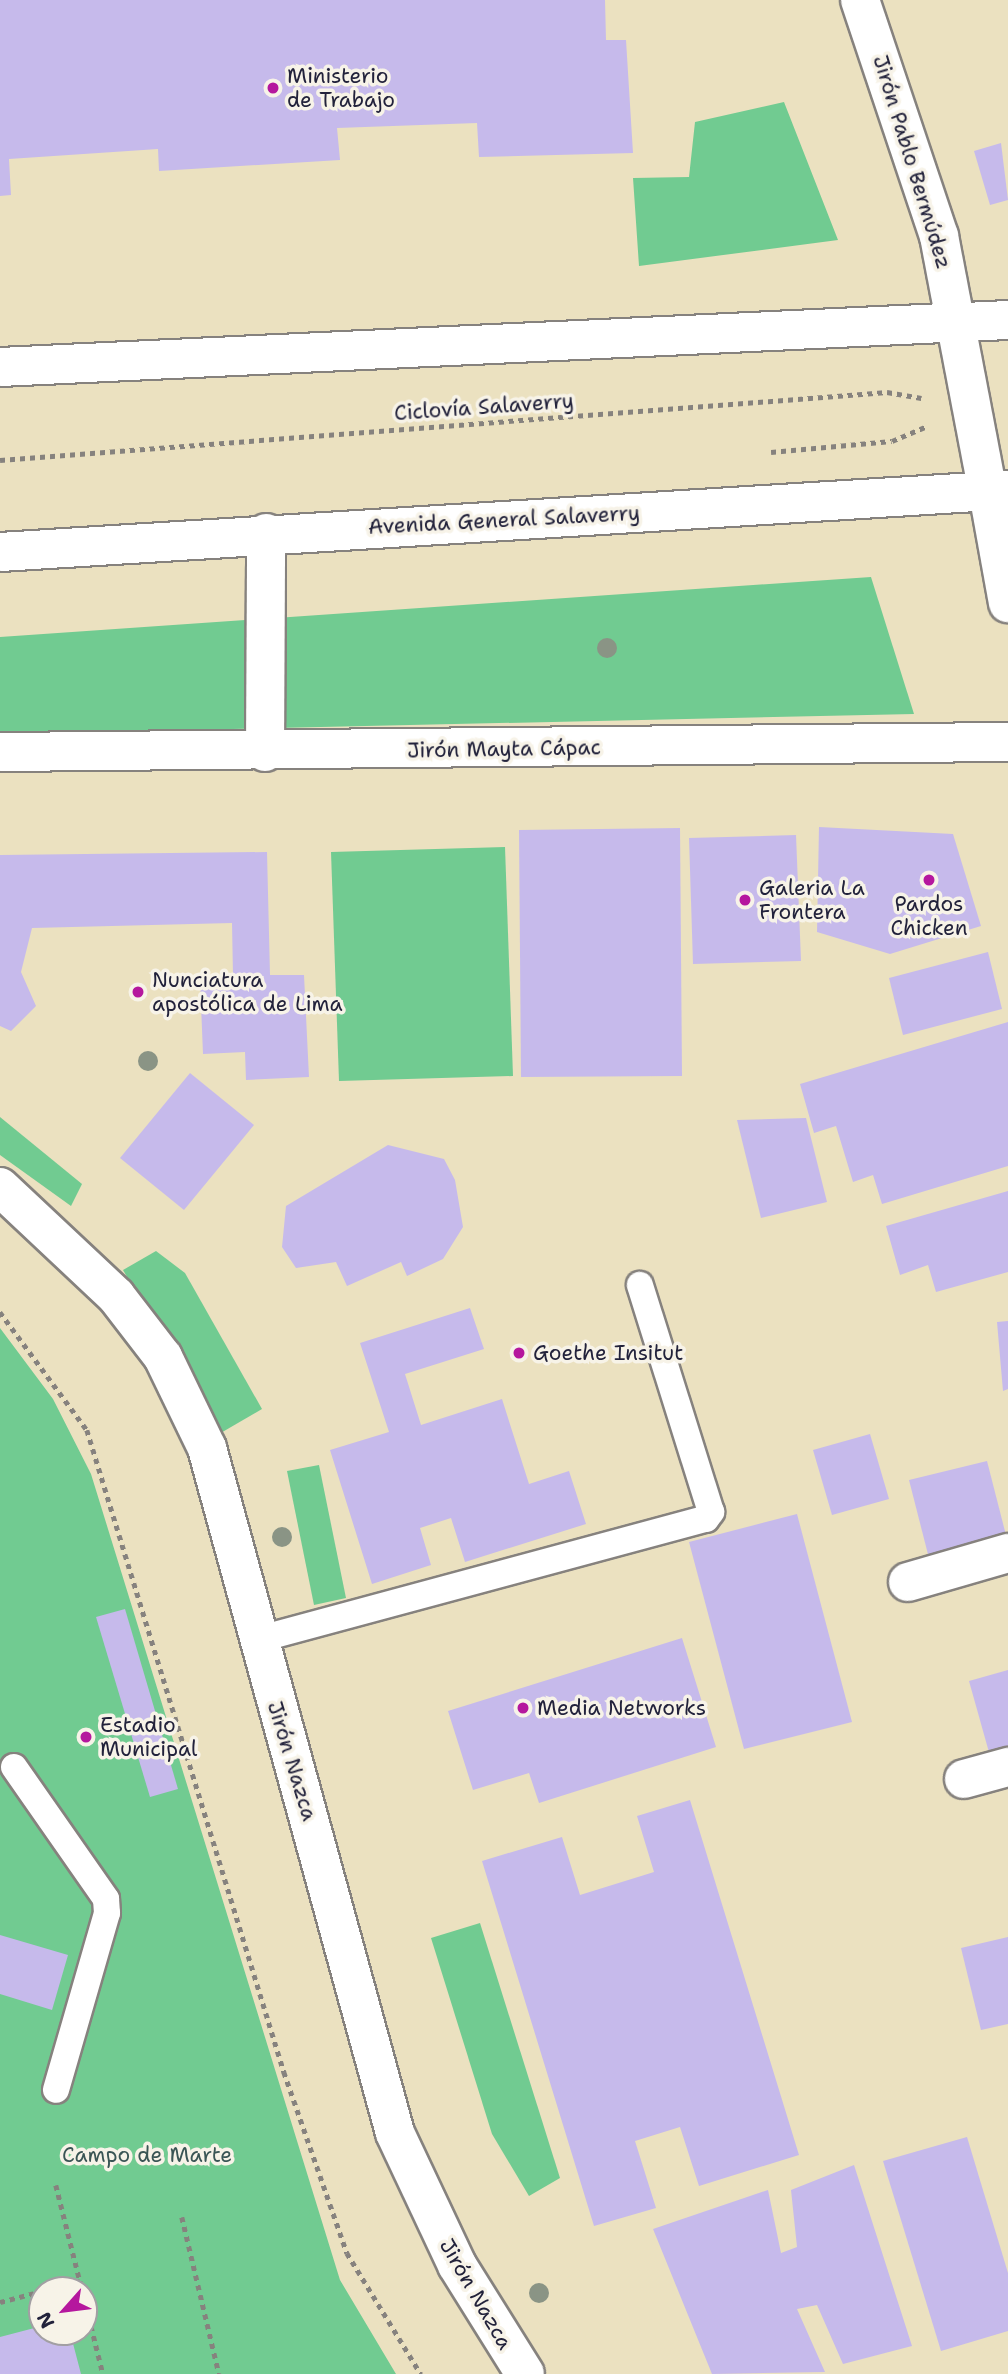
<!DOCTYPE html>
<html>
<head>
<meta charset="utf-8">
<style>
  body { margin:0 }
  #map { position:relative; width:1008px; height:2374px; overflow:hidden; background:#ebe1c0; font-family:"Shantell Sans",sans-serif }
  div>[style] { position:absolute }
  .green>* { inset:0; background:#71cb91 }
  .building>* { inset:0; background:#c6baeb }
  .path>* { height:4.5px; margin-top:-2.25px; transform-origin:0; background:repeating-linear-gradient(90deg,#86827e 0 5px,transparent 0 10px) }
  .roads { filter:drop-shadow(2px 0 #86827e) drop-shadow(-2px 0 #86827e) drop-shadow(0 2px #86827e) drop-shadow(0 -2px #86827e) }
  .service>* { height:26px; margin:-13px; padding:0 13px; transform-origin:13px; border-radius:13px; background:#fff }
  .pedestrian>* { height:38px; margin:-19px; padding:0 19px; transform-origin:19px; border-radius:19px; background:#fff }
  .minor>* { height:38px; margin:-19px; padding:0 19px; transform-origin:19px; border-radius:19px; background:#fff }
  .tertiary>* { height:38px; margin:-19px; padding:0 19px; transform-origin:19px; border-radius:19px; background:#fff }
  .secondary>* { height:38px; margin:-19px; padding:0 19px; transform-origin:19px; border-radius:19px; background:#fff }
  .trees>* { width:20px; height:20px; margin:-10px; border-radius:50%; background:#8a9485 }
  .dots>* { width:19px; height:19px; translate:-50% -50%; box-sizing:border-box; border:4px solid #f7f3e8; border-radius:50% }
  span { translate:-50% -50%; white-space:nowrap; text-align:center; line-height:1.15; -webkit-text-stroke:7px #f7f3e8; paint-order:stroke }
  .poi-label { font-size:21px; color:#22223b }
  .left { translate:0 -50%; text-align:left }
  .street-label { font-size:21px; color:#22223b }
  .park-label { font-size:21px; color:#3a5555 }
  .north { position:absolute; left:28px; top:2276px; width:70px; height:70px; box-sizing:border-box; background:#f7f3e8; border:2px solid #a29fa3; border-radius:50%; rotate:242deg; font-size:19px; font-weight:700; line-height:28px; text-align:center; color:#22223b }
  .north::after { content:''; display:block; margin:auto; width:24px; height:32px; background:#b5179e; clip-path:polygon(50% 0,100% 100%,50% 72%,0 100%) }
</style>
</head>
<body>
<div id="map">
  <div class="green">
    <div style="clip-path:polygon(784px 102px,838px 240px,639px 266px,633px 178px,689px 177px,695px 122px)"></div>
    <div style="clip-path:polygon(871px 577px,914px 714px,0 734px,0 637px)"></div>
    <div style="clip-path:polygon(505px 847px,513px 1076px,339px 1081px,331px 852px)"></div>
    <div style="clip-path:polygon(0 1117px,82px 1184px,71px 1206px,0 1155px)"></div>
    <div style="clip-path:polygon(156px 1251px,185px 1273px,262px 1409px,219px 1434px,123px 1270px)"></div>
    <div style="clip-path:polygon(evenodd,0 1328px,53px 1399px,91px 1474px,340px 2280px,396px 2374px,0 2374px,0 1328px,42px 2290px,84px 2290px,84px 2332px,42px 2332px,42px 2290px)"></div>
    <div style="clip-path:polygon(319px 1465px,346px 1598px,314px 1605px,287px 1471px)"></div>
    <div style="clip-path:polygon(480px 1923px,560px 2178px,529px 2196px,492px 2134px,431px 1938px)"></div>
  </div>
  <div class="building">
    <div style="clip-path:polygon(0 0,605px 0,606px 40px,626px 40px,633px 153px,479px 157px,477px 123px,337px 128px,340px 160px,159px 171px,158px 149px,9px 159px,11px 195px,0 196px)"></div>
    <div style="clip-path:polygon(1001px 143px,1008px 200px,990px 205px,974px 151px)"></div>
    <div style="clip-path:polygon(819px 827px,953px 834px,981px 926px,890px 954px,817px 932px)"></div>
    <div style="clip-path:polygon(680px 828px,682px 1076px,521px 1077px,519px 830px)"></div>
    <div style="clip-path:polygon(796px 835px,801px 961px,693px 964px,689px 838px)"></div>
    <div style="clip-path:polygon(267px 852px,270px 975px,304px 975px,309px 1077px,246px 1080px,245px 1052px,203px 1054px,200px 980px,233px 976px,232px 923px,32px 928px,21px 972px,36px 1006px,11px 1031px,0 1026px,0 855px)"></div>
    <div style="clip-path:polygon(988px 952px,1002px 1009px,903px 1035px,889px 978px)"></div>
    <div style="clip-path:polygon(1008px 1022px,1008px 1166px,882px 1204px,873px 1175px,853px 1182px,836px 1126px,814px 1133px,800px 1084px)"></div>
    <div style="clip-path:polygon(190px 1073px,254px 1125px,184px 1210px,120px 1158px)"></div>
    <div style="clip-path:polygon(806px 1118px,827px 1202px,761px 1218px,737px 1120px)"></div>
    <div style="clip-path:polygon(388px 1145px,444px 1159px,455px 1180px,463px 1227px,443px 1259px,407px 1276px,401px 1262px,347px 1286px,336px 1262px,296px 1268px,282px 1247px,286px 1206px)"></div>
    <div style="clip-path:polygon(1008px 1191px,1008px 1272px,936px 1292px,928px 1265px,900px 1275px,886px 1226px)"></div>
    <div style="clip-path:polygon(470px 1308px,484px 1349px,405px 1374px,421px 1425px,502px 1399px,529px 1484px,569px 1471px,586px 1524px,465px 1562px,451px 1518px,420px 1528px,431px 1565px,372px 1584px,330px 1450px,389px 1432px,360px 1343px)"></div>
    <div style="clip-path:polygon(1008px 1321px,1008px 1389px,1003px 1391px,997px 1322px)"></div>
    <div style="clip-path:polygon(870px 1434px,889px 1499px,832px 1515px,813px 1450px)"></div>
    <div style="clip-path:polygon(987px 1461px,1008px 1543px,932px 1570px,909px 1480px)"></div>
    <div style="clip-path:polygon(797px 1514px,852px 1722px,744px 1749px,689px 1542px)"></div>
    <div style="clip-path:polygon(125px 1609px,178px 1789px,150px 1797px,96px 1617px)"></div>
    <div style="clip-path:polygon(682px 1638px,716px 1747px,539px 1803px,529px 1773px,473px 1790px,448px 1711px)"></div>
    <div style="clip-path:polygon(1008px 1670px,1008px 1759px,992px 1763px,969px 1681px)"></div>
    <div style="clip-path:polygon(690px 1800px,799px 2155px,699px 2186px,680px 2127px,635px 2141px,656px 2208px,594px 2226px,482px 1861px,562px 1837px,580px 1895px,654px 1872px,637px 1816px)"></div>
    <div style="clip-path:polygon(0 1935px,68px 1955px,52px 2010px,0 1994px)"></div>
    <div style="clip-path:polygon(1008px 1937px,1008px 2024px,981px 2030px,961px 1948px)"></div>
    <div style="clip-path:polygon(967px 2137px,1008px 2273px,1008px 2331px,941px 2351px,883px 2161px)"></div>
    <div style="clip-path:polygon(854px 2165px,912px 2346px,843px 2364px,817px 2305px,797px 2309px,825px 2372px,712px 2374px,653px 2229px,768px 2190px,781px 2253px,797px 2247px,791px 2190px)"></div>
    <div style="clip-path:polygon(42px 2326px,42px 2332px,70px 2332px,81px 2374px,0 2374px,0 2337px)"></div>
  </div>
  <div class="path">
    <div style="left:771px;top:452px;width:121px;rotate:-5.2deg"></div>
    <div style="left:892px;top:441px;width:38px;rotate:-23deg"></div>
    <div style="left:0;top:460px;width:890px;rotate:-4.38deg"></div>
    <div style="left:887px;top:392px;width:35px;rotate:10deg"></div>
    <div style="left:0;top:1312px;width:147px;rotate:53.6deg"></div>
    <div style="left:87px;top:1430px;width:672px;rotate:72.94deg"></div>
    <div style="left:284px;top:2072px;width:192px;rotate:70.8deg"></div>
    <div style="left:347px;top:2253px;width:142px;rotate:58.6deg"></div>
    <div style="left:56px;top:2185px;width:99px;rotate:76deg"></div>
    <div style="left:182px;top:2217px;width:161px;rotate:76.7deg"></div>
    <div style="left:47px;top:2290px;width:34px;rotate:-15deg"></div>
    <div style="left:80px;top:2281px;width:9px;rotate:77deg"></div>
    <div style="left:84px;top:2297px;width:79px;rotate:76.1deg"></div>
    <div style="left:0;top:2302px;width:43px;rotate:-14.7deg"></div>
  </div>
  <div class="roads">
    <div class="service">
      <div style="left:256px;top:1640px;width:466px;rotate:-15.1deg"></div>
      <div style="left:706px;top:1519px;width:9px;rotate:-54deg"></div>
      <div style="left:711px;top:1512px;width:238px;rotate:-107.4deg"></div>
      <div style="left:14px;top:1767px;width:161px;rotate:55.1deg"></div>
      <div style="left:106px;top:1899px;width:14px;rotate:86deg"></div>
      <div style="left:107px;top:1913px;width:184px;rotate:106.1deg"></div>
    </div>
    <div class="pedestrian">
      <div style="left:908px;top:1582px;width:104px;rotate:-16.2deg"></div>
      <div style="left:964px;top:1779px;width:46px;rotate:-15.3deg"></div>
    </div>
    <div class="minor">
      <div style="left:988px;top:492px;width:113px;rotate:79.8deg"></div>
      <div style="left:0;top:752px;width:1008px;rotate:-0.57deg"></div>
    </div>
    <div class="tertiary">
      <div style="left:860px;top:0;width:249px;rotate:71.5deg"></div>
      <div style="left:939px;top:236px;width:261px;rotate:79.2deg"></div>
      <div style="left:0;top:1187px;width:159px;rotate:43.2deg"></div>
      <div style="left:116px;top:1296px;width:77px;rotate:52.4deg"></div>
      <div style="left:163px;top:1357px;width:101px;rotate:64.2deg"></div>
      <div style="left:207px;top:1448px;width:710px;rotate:74.65deg"></div>
      <div style="left:395px;top:2133px;width:146px;rotate:64.8deg"></div>
      <div style="left:457px;top:2265px;width:128px;rotate:58deg"></div>
    </div>
    <div class="secondary">
      <div style="left:0;top:367px;width:1009px;rotate:-2.67deg"></div>
      <div style="left:0;top:552px;width:1010px;rotate:-3.52deg"></div>
      <div style="left:265px;top:752px;width:219px;rotate:-89.7deg"></div>
    </div>
  </div>
  <div class="trees">
    <div style="left:607px;top:648px"></div>
    <div style="left:148px;top:1061px"></div>
    <div style="left:282px;top:1537px"></div>
    <div style="left:539px;top:2293px"></div>
  </div>
  <div class="dots">
    <div style="left:273px;top:88px;background:#b5179e"></div>
    <div style="left:929px;top:880px;background:#b5179e"></div>
    <div style="left:745px;top:900px;background:#b5179e"></div>
    <div style="left:138px;top:992px;background:#b5179e"></div>
    <div style="left:519px;top:1353px;background:#b5179e"></div>
    <div style="left:523px;top:1708px;background:#b5179e"></div>
    <div style="left:86px;top:1737px;background:#b5179e"></div>
  </div>
  <div class="poi-label">
    <span class="left" style="left:287px;top:88px">Ministerio<br>de Trabajo</span>
    <span class="left" style="left:759px;top:900px">Galeria La<br>Frontera</span>
    <span style="left:929px;top:916px">Pardos<br>Chicken</span>
    <span class="left" style="left:152px;top:992px">Nunciatura<br>apostólica de Lima</span>
    <span class="left" style="left:533px;top:1353px">Goethe Insitut</span>
    <span class="left" style="left:537px;top:1708px">Media Networks</span>
    <span class="left" style="left:100px;top:1737px">Estadio<br>Municipal</span>
  </div>
  <div class="street-label">
    <span style="left:912px;top:162px;rotate:73deg">Jirón Pablo Bermúdez</span>
    <span style="left:484px;top:407px;rotate:-4deg">Ciclovía Salaverry</span>
    <span style="left:504px;top:520px;rotate:-3deg">Avenida General Salaverry</span>
    <span style="left:504px;top:749px;rotate:-1deg">Jirón Mayta Cápac</span>
    <span style="left:292px;top:1761px;rotate:73deg">Jirón Nazca</span>
    <span style="left:476px;top:2294px;rotate:60deg">Jirón Nazca</span>
  </div>
  <div class="park-label">
    <span style="left:147px;top:2155px">Campo de Marte</span>
  </div>
  <div class="north">N</div>
</div>
</body>
</html>
